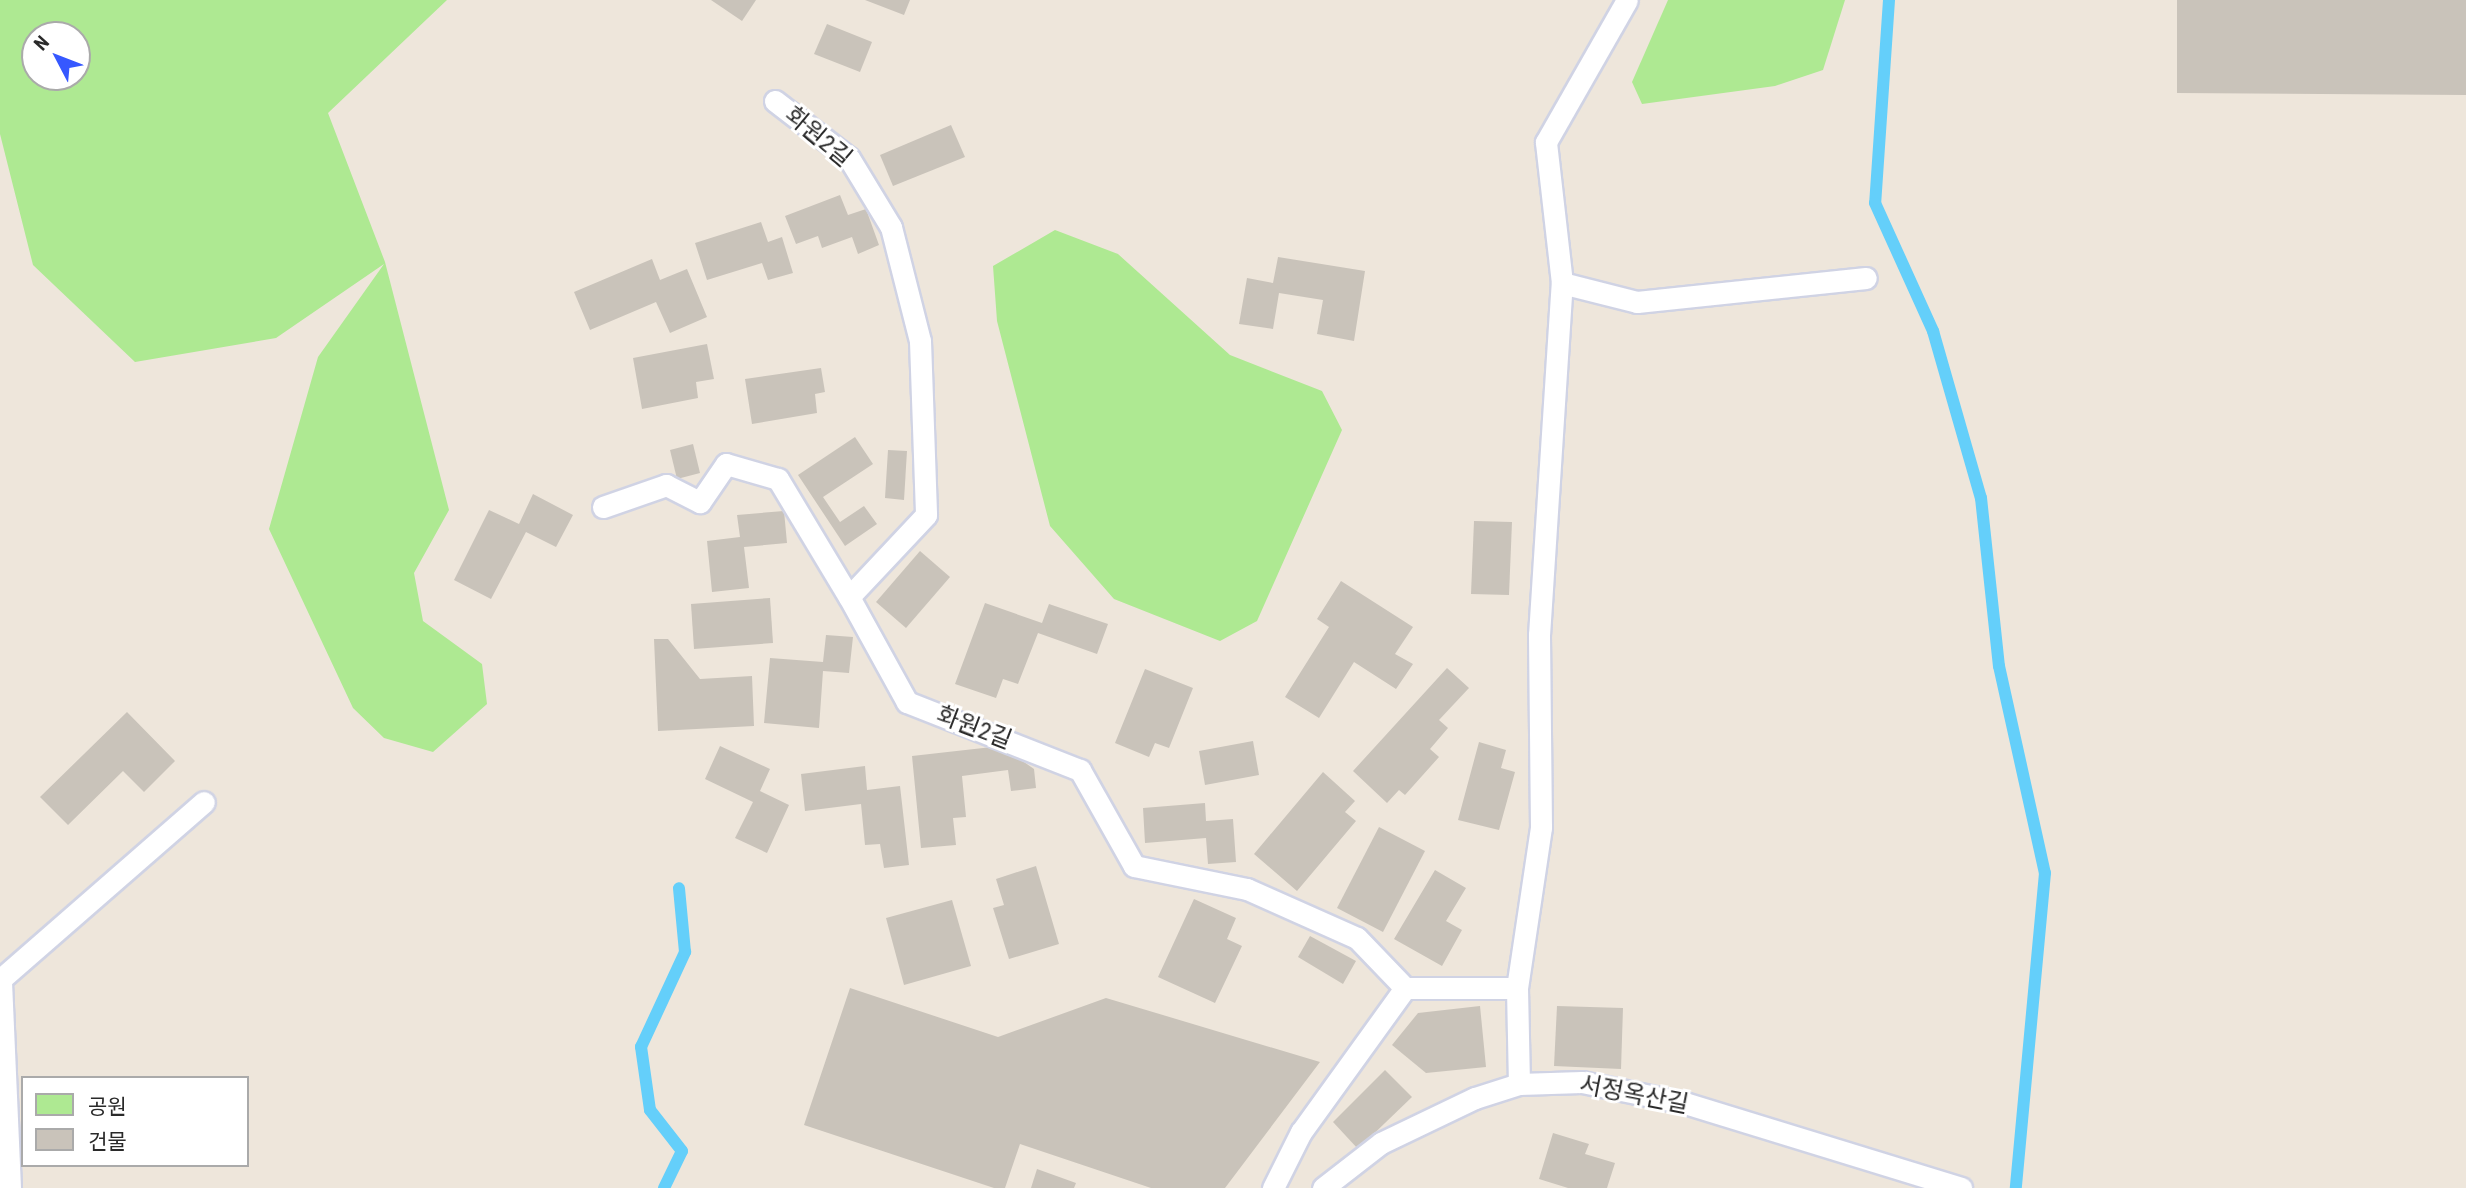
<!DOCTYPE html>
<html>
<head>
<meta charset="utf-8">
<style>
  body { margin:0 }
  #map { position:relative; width:2466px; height:1188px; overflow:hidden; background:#eee6db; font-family:"Roboto Condensed","Noto Sans KR",sans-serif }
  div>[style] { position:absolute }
  .green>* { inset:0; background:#aee992 }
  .stream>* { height:12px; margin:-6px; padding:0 6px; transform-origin:6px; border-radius:6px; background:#64cffa }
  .building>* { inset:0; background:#c9c3ba }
  .roads { filter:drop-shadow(2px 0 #d0d3e4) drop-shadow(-2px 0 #d0d3e4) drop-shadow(0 2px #d0d3e4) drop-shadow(0 -2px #d0d3e4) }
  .lane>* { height:21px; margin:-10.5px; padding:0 10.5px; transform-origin:10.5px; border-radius:10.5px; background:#fff }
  span { translate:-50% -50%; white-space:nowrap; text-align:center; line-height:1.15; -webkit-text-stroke:6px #fff; paint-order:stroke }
  .street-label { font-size:24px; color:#2a2a2a }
  .legend { position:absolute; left:21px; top:1076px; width:228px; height:91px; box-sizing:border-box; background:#fff; border:2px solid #aaa; margin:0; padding:9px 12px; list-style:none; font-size:21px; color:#2a2a2a }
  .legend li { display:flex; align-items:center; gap:14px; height:35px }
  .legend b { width:35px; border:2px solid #aaa }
  .north { position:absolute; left:21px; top:21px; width:70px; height:70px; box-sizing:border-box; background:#fff; border:2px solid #aaa; border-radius:50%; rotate:312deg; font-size:19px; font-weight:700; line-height:28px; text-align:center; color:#2a2a2a }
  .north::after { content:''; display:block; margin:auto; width:24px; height:32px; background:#3658ff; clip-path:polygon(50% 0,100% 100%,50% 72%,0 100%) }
</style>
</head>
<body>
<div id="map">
  <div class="green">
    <div style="clip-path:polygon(evenodd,0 0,447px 0,328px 113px,385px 262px,449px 510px,414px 573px,423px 621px,482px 664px,487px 704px,433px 752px,384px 738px,353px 708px,269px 529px,318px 357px,384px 264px,276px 338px,135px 362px,33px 265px,0 134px,0 0,77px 35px,77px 77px,35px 77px,35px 35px,77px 35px)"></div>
    <div style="clip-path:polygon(1668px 0,1845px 0,1823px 70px,1775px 86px,1642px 104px,1632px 82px)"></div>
    <div style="clip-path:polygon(1055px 230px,1118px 254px,1230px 355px,1322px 391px,1342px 430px,1257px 621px,1220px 641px,1114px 599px,1050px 526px,997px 321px,993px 266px)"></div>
  </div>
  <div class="stream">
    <div style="left:1889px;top:0;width:203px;rotate:93.9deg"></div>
    <div style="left:1875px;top:203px;width:141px;rotate:65.6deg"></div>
    <div style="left:1933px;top:331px;width:174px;rotate:74deg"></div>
    <div style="left:1981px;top:498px;width:169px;rotate:83.9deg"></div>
    <div style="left:1999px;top:666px;width:212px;rotate:77.5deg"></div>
    <div style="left:2045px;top:873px;width:316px;rotate:95.3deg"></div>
    <div style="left:664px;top:1188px;width:41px;rotate:-64.1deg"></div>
    <div style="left:682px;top:1151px;width:52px;rotate:-128deg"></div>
    <div style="left:650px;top:1110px;width:64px;rotate:-98.1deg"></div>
    <div style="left:641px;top:1047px;width:105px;rotate:-65.1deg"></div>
    <div style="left:685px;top:952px;width:64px;rotate:-95.4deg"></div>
  </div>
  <div class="building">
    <div style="clip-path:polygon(711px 0,756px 0,742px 21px)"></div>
    <div style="clip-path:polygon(865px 0,910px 0,904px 15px)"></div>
    <div style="clip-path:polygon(2177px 0,2466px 0,2466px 95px,2177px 93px)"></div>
    <div style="clip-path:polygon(827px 24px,872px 42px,860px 72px,814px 54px)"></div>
    <div style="clip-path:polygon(951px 125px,965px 157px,893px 186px,880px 155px)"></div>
    <div style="clip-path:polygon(840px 195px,848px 215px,866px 209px,879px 245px,858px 254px,852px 237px,822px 248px,818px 236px,796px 244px,785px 216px)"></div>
    <div style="clip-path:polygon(761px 222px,768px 242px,782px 237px,793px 273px,768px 280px,762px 263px,707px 280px,695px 243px)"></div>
    <div style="clip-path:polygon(1278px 257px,1365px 271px,1354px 341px,1317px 334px,1323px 300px,1279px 293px,1273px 329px,1239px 324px,1247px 278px,1273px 283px)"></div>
    <div style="clip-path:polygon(652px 259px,660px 280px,687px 269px,707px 317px,670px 333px,656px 302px,590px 330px,574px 292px)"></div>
    <div style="clip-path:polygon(707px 344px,714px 379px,696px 382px,698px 398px,642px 409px,633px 358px)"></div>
    <div style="clip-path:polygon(821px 368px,825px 392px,815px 394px,817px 413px,752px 424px,745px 379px)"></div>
    <div style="clip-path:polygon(855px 437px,873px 464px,823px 497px,840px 522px,864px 506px,877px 524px,845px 546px,798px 475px)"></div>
    <div style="clip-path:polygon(693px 444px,700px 473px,677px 479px,670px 450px)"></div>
    <div style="clip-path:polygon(888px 450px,907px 451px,904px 500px,885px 498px)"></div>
    <div style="clip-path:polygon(533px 494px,573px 515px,556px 547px,526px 532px,491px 599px,454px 580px,489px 510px,519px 524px)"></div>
    <div style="clip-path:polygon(784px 511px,787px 543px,744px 547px,749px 588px,712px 592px,707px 541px,740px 537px,737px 515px)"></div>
    <div style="clip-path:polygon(1474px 521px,1512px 522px,1509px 595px,1471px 594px)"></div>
    <div style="clip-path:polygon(920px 551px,950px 577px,906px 628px,876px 602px)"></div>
    <div style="clip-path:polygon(1341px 581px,1413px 627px,1395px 654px,1413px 664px,1396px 689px,1354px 662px,1319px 718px,1285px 697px,1329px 627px,1317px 619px)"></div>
    <div style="clip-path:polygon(770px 598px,773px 643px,694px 649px,691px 604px)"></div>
    <div style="clip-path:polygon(985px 603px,1042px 623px,1049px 604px,1108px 624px,1097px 654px,1038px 633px,1018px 684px,1003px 679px,996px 698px,955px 684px)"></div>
    <div style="clip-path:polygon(826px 635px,853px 637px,849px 673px,823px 671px,819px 728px,764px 723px,770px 658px,823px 662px)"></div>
    <div style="clip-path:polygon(654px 639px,668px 639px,700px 679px,752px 676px,754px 726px,658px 731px)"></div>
    <div style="clip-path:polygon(1447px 668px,1469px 688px,1439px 720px,1448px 728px,1430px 749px,1439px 757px,1405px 795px,1399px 790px,1387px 803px,1353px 771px)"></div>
    <div style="clip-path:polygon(1145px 669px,1193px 688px,1169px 748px,1155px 743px,1149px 757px,1115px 743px)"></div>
    <div style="clip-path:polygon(127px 712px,175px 761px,144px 792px,123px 771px,68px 825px,40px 797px)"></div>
    <div style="clip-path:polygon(1253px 741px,1259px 775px,1205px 785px,1199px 751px)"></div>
    <div style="clip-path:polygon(1479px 742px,1506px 750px,1501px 768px,1515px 772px,1499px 830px,1458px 820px)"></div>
    <div style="clip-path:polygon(720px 746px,770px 769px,760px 791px,789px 805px,767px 853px,735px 838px,753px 802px,705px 779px)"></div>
    <div style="clip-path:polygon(1001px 746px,1034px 769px,1036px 788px,1011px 791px,1008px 770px,962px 776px,966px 817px,953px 818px,956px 845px,921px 848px,912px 756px)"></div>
    <div style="clip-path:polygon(865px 766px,867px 790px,900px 786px,909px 865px,884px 868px,880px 844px,865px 845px,861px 804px,805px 811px,801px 774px)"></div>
    <div style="clip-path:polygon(1323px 772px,1355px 801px,1345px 812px,1356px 821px,1297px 891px,1254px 854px)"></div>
    <div style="clip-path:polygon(1205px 803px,1206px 821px,1233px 819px,1236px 862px,1208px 864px,1206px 838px,1145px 843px,1143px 808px)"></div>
    <div style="clip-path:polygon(1379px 827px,1425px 851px,1383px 932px,1337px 908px)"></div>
    <div style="clip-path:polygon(1036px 866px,1059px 944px,1009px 959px,993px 908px,1004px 905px,996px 879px)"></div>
    <div style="clip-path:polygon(1435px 870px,1466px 888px,1446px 921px,1462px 930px,1442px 966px,1394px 939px)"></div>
    <div style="clip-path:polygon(1194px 899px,1236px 918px,1227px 939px,1242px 946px,1215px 1003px,1158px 977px)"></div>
    <div style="clip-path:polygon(952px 900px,971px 966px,904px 985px,886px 918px)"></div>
    <div style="clip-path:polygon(1310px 936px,1356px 961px,1343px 984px,1298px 957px)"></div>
    <div style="clip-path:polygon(850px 988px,998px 1037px,1106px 998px,1320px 1062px,1225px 1188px,1151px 1188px,1020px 1144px,1005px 1188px,994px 1188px,804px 1125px)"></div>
    <div style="clip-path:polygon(1480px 1006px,1486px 1067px,1426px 1073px,1392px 1045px,1418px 1013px)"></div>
    <div style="clip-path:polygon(1557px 1006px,1623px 1008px,1621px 1069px,1554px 1066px)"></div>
    <div style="clip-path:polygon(1385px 1070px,1412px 1097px,1358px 1149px,1333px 1122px)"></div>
    <div style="clip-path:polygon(1553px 1133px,1589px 1144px,1585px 1154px,1615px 1163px,1607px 1188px,1568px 1188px,1539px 1179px)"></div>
    <div style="clip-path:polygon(1037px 1169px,1076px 1183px,1074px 1188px,1031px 1188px)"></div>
  </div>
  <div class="roads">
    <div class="lane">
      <div style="left:775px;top:101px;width:93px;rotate:37.6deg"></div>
      <div style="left:849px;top:158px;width:81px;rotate:58.7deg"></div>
      <div style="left:891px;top:227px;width:118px;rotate:75.7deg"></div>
      <div style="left:920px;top:341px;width:174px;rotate:88deg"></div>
      <div style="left:926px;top:515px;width:112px;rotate:133.2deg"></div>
      <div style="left:849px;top:597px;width:120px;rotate:61.1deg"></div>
      <div style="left:907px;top:702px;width:186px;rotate:21.5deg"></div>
      <div style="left:1080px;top:770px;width:110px;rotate:60.6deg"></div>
      <div style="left:1134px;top:866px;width:115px;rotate:11.5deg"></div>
      <div style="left:1247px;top:889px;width:120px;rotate:24deg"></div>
      <div style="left:1357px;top:938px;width:69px;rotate:46.2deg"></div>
      <div style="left:1405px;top:988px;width:178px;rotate:125.8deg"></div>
      <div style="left:1301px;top:1132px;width:63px;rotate:116.6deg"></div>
      <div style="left:1562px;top:283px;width:77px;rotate:14.2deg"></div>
      <div style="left:1637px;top:302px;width:230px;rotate:-6deg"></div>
      <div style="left:603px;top:507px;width:67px;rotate:-19.2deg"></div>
      <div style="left:666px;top:485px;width:38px;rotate:27deg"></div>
      <div style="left:700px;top:502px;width:46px;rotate:-55.6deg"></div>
      <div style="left:726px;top:464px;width:54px;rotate:16.1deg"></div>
      <div style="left:778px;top:479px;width:138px;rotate:59deg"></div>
      <div style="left:1405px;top:988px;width:112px"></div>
      <div style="left:1519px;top:1084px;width:96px;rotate:-91.2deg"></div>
      <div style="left:1517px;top:988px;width:163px;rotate:-81.5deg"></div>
      <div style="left:1541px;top:827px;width:192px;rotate:-90.6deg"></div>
      <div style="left:1539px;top:635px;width:353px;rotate:-86.3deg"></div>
      <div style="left:1562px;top:283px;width:142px;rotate:-96.5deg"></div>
      <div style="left:1546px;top:142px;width:163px;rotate:-60.3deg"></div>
      <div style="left:10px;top:1188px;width:209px;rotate:-92.5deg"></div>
      <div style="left:1px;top:979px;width:269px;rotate:-41.1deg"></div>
      <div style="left:1323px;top:1188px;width:73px;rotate:-37.8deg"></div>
      <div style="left:1381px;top:1143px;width:104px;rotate:-25.6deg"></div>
      <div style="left:1475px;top:1098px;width:46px;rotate:-17.7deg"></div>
      <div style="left:1519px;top:1084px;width:63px;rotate:-1.8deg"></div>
      <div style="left:1582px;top:1082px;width:105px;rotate:11.5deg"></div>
      <div style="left:1685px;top:1103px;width:289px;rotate:17.1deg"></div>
    </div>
  </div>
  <div class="street-label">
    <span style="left:818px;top:137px;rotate:40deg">화원2길</span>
    <span style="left:974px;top:728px;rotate:21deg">화원2길</span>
    <span style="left:1634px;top:1095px;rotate:11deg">서정옥산길</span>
  </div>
  <ul class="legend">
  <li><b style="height:19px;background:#aee992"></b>공원</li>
  <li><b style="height:19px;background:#c9c3ba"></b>건물</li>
  </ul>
  <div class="north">N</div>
</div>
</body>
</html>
